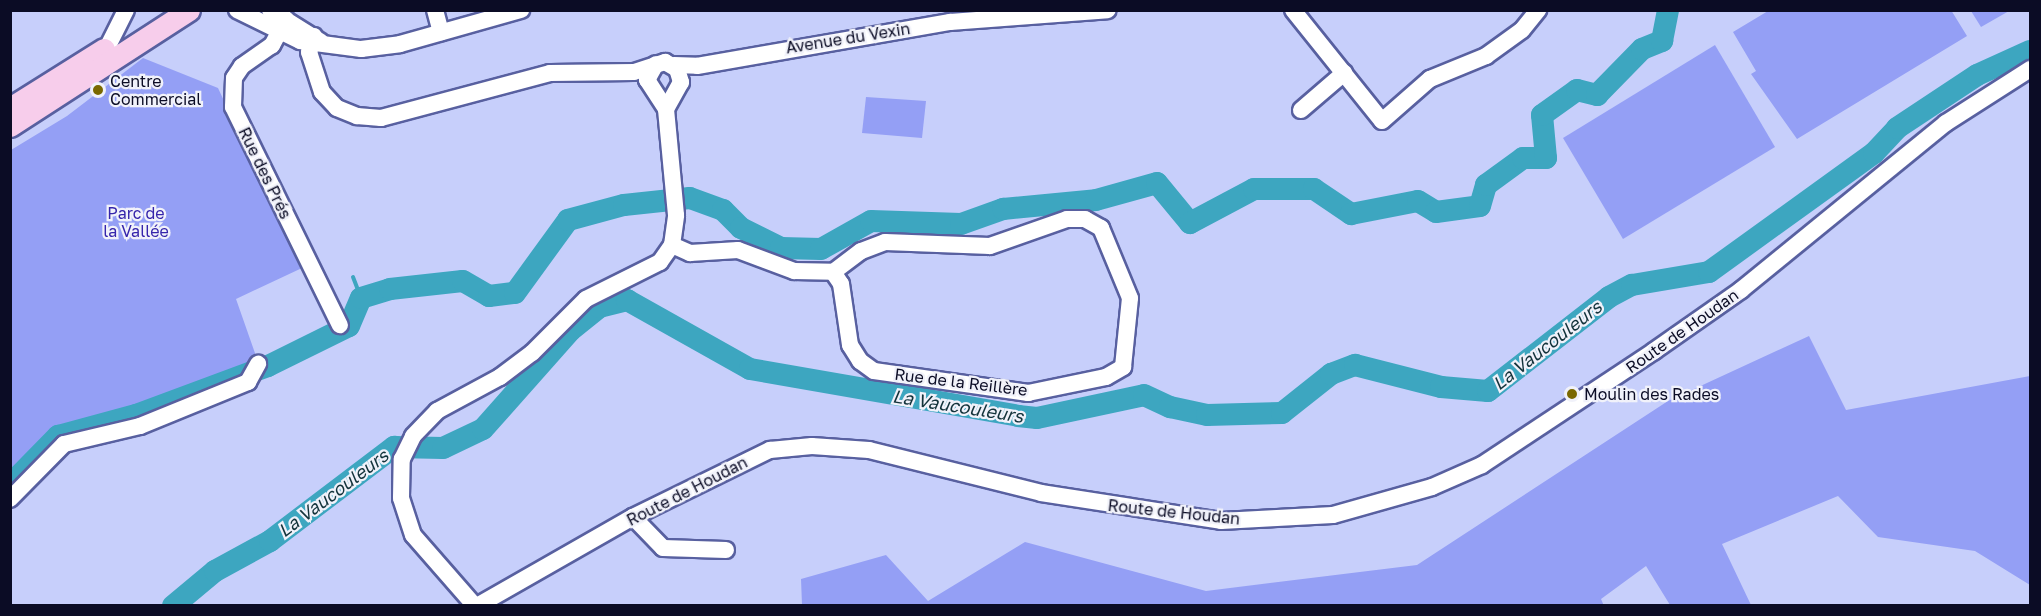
<!DOCTYPE html>
<html>
<head>
<meta charset="utf-8">
<style>
  body { margin:0 }
  #map { position:relative; width:2041px; height:616px; overflow:hidden; background:#c7cffb; font-family:"Golos Text",sans-serif }
  div>[style] { position:absolute }
  .green>* { inset:0; background:#949ff5 }
  .stream>* { height:4px; margin:-2px; padding:0 2px; transform-origin:2px; border-radius:2px; background:#3da6c0 }
  .river>* { height:22px; margin:-11px; padding:0 11px; transform-origin:11px; border-radius:11px; background:#3da6c0 }
  .roads { filter:drop-shadow(2px 0 #5860a0) drop-shadow(-2px 0 #5860a0) drop-shadow(0 2px #5860a0) drop-shadow(0 -2px #5860a0) }
  .minor>* { height:16px; margin:-8px; padding:0 8px; transform-origin:8px; border-radius:8px; background:#fff }
  .major>* { height:21px; margin:-10.5px; padding:0 10.5px; transform-origin:10.5px; border-radius:10.5px; background:#f7cdeb }
  .dots>* { width:16px; height:16px; translate:-50% -50%; box-sizing:border-box; border:3px solid #f1f2fa; border-radius:50% }
  span { translate:-50% -50%; white-space:nowrap; text-align:center; line-height:1.15; -webkit-text-stroke:4.5px #f1f2fa; paint-order:stroke }
  .street-label { font-size:16px; color:#0b0c25 }
  .poi-label { font-size:16px; color:#0b0c25 }
  .left { translate:0 -50%; text-align:left }
  .park-label { font-size:16px; color:#3525ab }
  .water-label { font-size:18px; color:#13333b; font-style:italic }
  .frame { position:absolute; inset:0; border:12px solid #0b0c25; pointer-events:none }
</style>
</head>
<body>
<div id="map">
  <div class="green">
    <div style="clip-path:polygon(1951px 10px,1967px 36px,1797px 139px,1751px 74px,1756px 71px,1733px 32px,1768px 11px)"></div>
    <div style="clip-path:polygon(1971px 11px,2009px 11px,1981px 27px)"></div>
    <div style="clip-path:polygon(1715px 45px,1775px 147px,1623px 239px,1563px 138px)"></div>
    <div style="clip-path:polygon(143px 58px,218px 88px,302px 268px,236px 299px,256px 356px,242px 371px,47px 442px,11px 473px,11px 150px,67px 116px)"></div>
    <div style="clip-path:polygon(866px 97px,926px 101px,922px 138px,862px 133px)"></div>
    <div style="clip-path:polygon(1809px 336px,1846px 410px,2030px 376px,2030px 585px,1975px 551px,1878px 537px,1838px 496px,1722px 544px,1751px 605px,1670px 605px,1646px 566px,1601px 599px,1604px 606px,802px 605px,801px 579px,886px 555px,928px 601px,1025px 542px,1206px 591px,1417px 565px,1668px 401px)"></div>
  </div>
  <div class="stream">
    <div style="left:353px;top:277px;width:22px;rotate:69deg"></div>
  </div>
  <div class="river">
    <div style="left:10px;top:485px;width:69px;rotate:-45.6deg"></div>
    <div style="left:58px;top:436px;width:81px;rotate:-15.1deg"></div>
    <div style="left:136px;top:415px;width:141px;rotate:-20.4deg"></div>
    <div style="left:268px;top:366px;width:90px;rotate:-26.3deg"></div>
    <div style="left:349px;top:326px;width:30px;rotate:-67deg"></div>
    <div style="left:361px;top:298px;width:30px;rotate:-17deg"></div>
    <div style="left:390px;top:289px;width:73px;rotate:-6.3deg"></div>
    <div style="left:463px;top:281px;width:30px;rotate:30deg"></div>
    <div style="left:489px;top:296px;width:26px;rotate:-7deg"></div>
    <div style="left:515px;top:293px;width:90px;rotate:-54deg"></div>
    <div style="left:568px;top:220px;width:58px;rotate:-15deg"></div>
    <div style="left:624px;top:205px;width:66px;rotate:-6.1deg"></div>
    <div style="left:690px;top:198px;width:35px;rotate:20deg"></div>
    <div style="left:723px;top:210px;width:25px;rotate:45deg"></div>
    <div style="left:741px;top:228px;width:45px;rotate:26.6deg"></div>
    <div style="left:781px;top:248px;width:40px;rotate:1.4deg"></div>
    <div style="left:821px;top:249px;width:57px;rotate:-29.2deg"></div>
    <div style="left:871px;top:221px;width:90px;rotate:1.9deg"></div>
    <div style="left:961px;top:224px;width:45px;rotate:-19.7deg"></div>
    <div style="left:1003px;top:209px;width:93px;rotate:-5.5deg"></div>
    <div style="left:1096px;top:200px;width:63px;rotate:-15.6deg"></div>
    <div style="left:1157px;top:183px;width:52px;rotate:50.5deg"></div>
    <div style="left:1190px;top:223px;width:72px;rotate:-28deg"></div>
    <div style="left:1254px;top:189px;width:60px"></div>
    <div style="left:1314px;top:189px;width:45px;rotate:34deg"></div>
    <div style="left:1351px;top:214px;width:68px;rotate:-11deg"></div>
    <div style="left:1418px;top:201px;width:21px;rotate:31deg"></div>
    <div style="left:1436px;top:212px;width:44px;rotate:-7.8deg"></div>
    <div style="left:1480px;top:206px;width:22px;rotate:-74deg"></div>
    <div style="left:1486px;top:185px;width:46px;rotate:-36.1deg"></div>
    <div style="left:1523px;top:158px;width:23px"></div>
    <div style="left:1546px;top:158px;width:43px;rotate:-95.3deg"></div>
    <div style="left:1542px;top:115px;width:43px;rotate:-35.5deg"></div>
    <div style="left:1577px;top:90px;width:21px;rotate:14deg"></div>
    <div style="left:1597px;top:95px;width:64px;rotate:-45.6deg"></div>
    <div style="left:1642px;top:49px;width:22px;rotate:-22deg"></div>
    <div style="left:1662px;top:41px;width:32px;rotate:-79deg"></div>
    <div style="left:173px;top:606px;width:55px;rotate:-39.8deg"></div>
    <div style="left:215px;top:571px;width:63px;rotate:-28.6deg"></div>
    <div style="left:270px;top:541px;width:156px;rotate:-37.2deg"></div>
    <div style="left:394px;top:447px;width:49px;rotate:1.2deg"></div>
    <div style="left:443px;top:448px;width:44px;rotate:-25.4deg"></div>
    <div style="left:483px;top:429px;width:132px;rotate:-48.4deg"></div>
    <div style="left:571px;top:330px;width:36px;rotate:-39deg"></div>
    <div style="left:599px;top:307px;width:29px;rotate:-14deg"></div>
    <div style="left:627px;top:300px;width:141px;rotate:29.3deg"></div>
    <div style="left:750px;top:369px;width:272px;rotate:9.9deg"></div>
    <div style="left:1018px;top:416px;width:19px;rotate:6deg"></div>
    <div style="left:1037px;top:418px;width:109px;rotate:-12.1deg"></div>
    <div style="left:1144px;top:395px;width:29px;rotate:25deg"></div>
    <div style="left:1170px;top:407px;width:38px;rotate:12deg"></div>
    <div style="left:1207px;top:415px;width:75px;rotate:-1.5deg"></div>
    <div style="left:1282px;top:413px;width:63px;rotate:-38.5deg"></div>
    <div style="left:1331px;top:374px;width:26px;rotate:-21deg"></div>
    <div style="left:1355px;top:365px;width:89px;rotate:14.3deg"></div>
    <div style="left:1441px;top:387px;width:47px;rotate:4.9deg"></div>
    <div style="left:1488px;top:391px;width:153px;rotate:-37.8deg"></div>
    <div style="left:1609px;top:297px;width:26px;rotate:-28deg"></div>
    <div style="left:1632px;top:285px;width:78px;rotate:-9.6deg"></div>
    <div style="left:1709px;top:272px;width:203px;rotate:-35.8deg"></div>
    <div style="left:1874px;top:153px;width:34px;rotate:-47deg"></div>
    <div style="left:1897px;top:128px;width:96px;rotate:-33.5deg"></div>
    <div style="left:1977px;top:75px;width:58px;rotate:-24.4deg"></div>
  </div>
  <div class="roads">
    <div class="minor">
      <div style="left:237px;top:10px;width:70px;rotate:26.2deg"></div>
      <div style="left:300px;top:41px;width:62px;rotate:7.5deg"></div>
      <div style="left:361px;top:49px;width:39px;rotate:-7deg"></div>
      <div style="left:400px;top:44px;width:126px;rotate:-15.7deg"></div>
      <div style="left:270px;top:10px;width:60px;rotate:32.1deg"></div>
      <div style="left:435px;top:10px;width:23px;rotate:75deg"></div>
      <div style="left:1293px;top:10px;width:142px;rotate:51.3deg"></div>
      <div style="left:1382px;top:121px;width:64px;rotate:-41.2deg"></div>
      <div style="left:1430px;top:79px;width:61px;rotate:-22.3deg"></div>
      <div style="left:1486px;top:56px;width:44px;rotate:-35.8deg"></div>
      <div style="left:1522px;top:30px;width:26px;rotate:-51deg"></div>
      <div style="left:286px;top:19px;width:30px;rotate:118deg"></div>
      <div style="left:272px;top:45px;width:37px;rotate:145deg"></div>
      <div style="left:242px;top:66px;width:14px;rotate:124deg"></div>
      <div style="left:234px;top:78px;width:29px;rotate:92deg"></div>
      <div style="left:233px;top:107px;width:243px;rotate:63.9deg"></div>
      <div style="left:314px;top:36px;width:17px;rotate:107deg"></div>
      <div style="left:309px;top:52px;width:42px;rotate:72deg"></div>
      <div style="left:322px;top:92px;width:22px;rotate:47deg"></div>
      <div style="left:337px;top:108px;width:22px;rotate:22deg"></div>
      <div style="left:357px;top:116px;width:24px;rotate:5deg"></div>
      <div style="left:381px;top:118px;width:175px;rotate:-14.9deg"></div>
      <div style="left:550px;top:73px;width:84px;rotate:-0.7deg"></div>
      <div style="left:634px;top:72px;width:33px;rotate:-18deg"></div>
      <div style="left:665px;top:62px;width:14px;rotate:30deg"></div>
      <div style="left:677px;top:69px;width:14px;rotate:73deg"></div>
      <div style="left:681px;top:82px;width:31px;rotate:119deg"></div>
      <div style="left:108px;top:46px;width:40px;rotate:-63.4deg"></div>
      <div style="left:674px;top:65px;width:23px;rotate:2deg"></div>
      <div style="left:697px;top:66px;width:257px;rotate:-9.9deg"></div>
      <div style="left:950px;top:22px;width:158px;rotate:-4.3deg"></div>
      <div style="left:1301px;top:110px;width:57px;rotate:-40.7deg"></div>
      <div style="left:672px;top:245px;width:20px;rotate:24deg"></div>
      <div style="left:690px;top:253px;width:48px;rotate:-3.6deg"></div>
      <div style="left:738px;top:250px;width:60px;rotate:20.6deg"></div>
      <div style="left:794px;top:271px;width:39px;rotate:1deg"></div>
      <div style="left:833px;top:272px;width:14px;rotate:56deg"></div>
      <div style="left:841px;top:284px;width:62px;rotate:81.6deg"></div>
      <div style="left:850px;top:345px;width:19px;rotate:58deg"></div>
      <div style="left:860px;top:361px;width:17px;rotate:36deg"></div>
      <div style="left:874px;top:371px;width:156px;rotate:8.1deg"></div>
      <div style="left:1028px;top:393px;width:80px;rotate:-11.6deg"></div>
      <div style="left:1106px;top:377px;width:20px;rotate:-30deg"></div>
      <div style="left:1123px;top:367px;width:69px;rotate:-84.2deg"></div>
      <div style="left:1130px;top:298px;width:76px;rotate:-112.5deg"></div>
      <div style="left:1101px;top:228px;width:18px;rotate:-151deg"></div>
      <div style="left:1085px;top:219px;width:18px;rotate:180deg"></div>
      <div style="left:1067px;top:219px;width:82px;rotate:160.7deg"></div>
      <div style="left:990px;top:246px;width:105px;rotate:-177.8deg"></div>
      <div style="left:885px;top:242px;width:26px;rotate:159deg"></div>
      <div style="left:861px;top:251px;width:35px;rotate:143deg"></div>
      <div style="left:10px;top:499px;width:77px;rotate:-45.5deg"></div>
      <div style="left:64px;top:444px;width:78px;rotate:-13.3deg"></div>
      <div style="left:140px;top:426px;width:117px;rotate:-22.2deg"></div>
      <div style="left:248px;top:382px;width:21px;rotate:-61deg"></div>
      <div style="left:633px;top:517px;width:43px;rotate:45.9deg"></div>
      <div style="left:663px;top:548px;width:63px;rotate:1.8deg"></div>
      <div style="left:475px;top:606px;width:94px;rotate:-131.1deg"></div>
      <div style="left:413px;top:535px;width:39px;rotate:-108deg"></div>
      <div style="left:401px;top:498px;width:39px;rotate:-89deg"></div>
      <div style="left:402px;top:459px;width:25px;rotate:-64deg"></div>
      <div style="left:413px;top:436px;width:35px;rotate:-46deg"></div>
      <div style="left:437px;top:411px;width:72px;rotate:-28.4deg"></div>
      <div style="left:500px;top:377px;width:40px;rotate:-37deg"></div>
      <div style="left:532px;top:353px;width:76px;rotate:-45deg"></div>
      <div style="left:586px;top:299px;width:83px;rotate:-26.6deg"></div>
      <div style="left:660px;top:262px;width:21px;rotate:-55deg"></div>
      <div style="left:672px;top:245px;width:30px;rotate:-82deg"></div>
      <div style="left:676px;top:215px;width:106px;rotate:-95.4deg"></div>
      <div style="left:666px;top:109px;width:35px;rotate:-123deg"></div>
      <div style="left:647px;top:80px;width:18px;rotate:-61deg"></div>
      <div style="left:477px;top:606px;width:180px;rotate:-29.7deg"></div>
      <div style="left:633px;top:517px;width:153px;rotate:-26.1deg"></div>
      <div style="left:770px;top:450px;width:42px;rotate:-5.4deg"></div>
      <div style="left:812px;top:446px;width:57px;rotate:4deg"></div>
      <div style="left:869px;top:450px;width:177px;rotate:14deg"></div>
      <div style="left:1041px;top:493px;width:182px;rotate:8.8deg"></div>
      <div style="left:1221px;top:521px;width:112px;rotate:-3.1deg"></div>
      <div style="left:1333px;top:515px;width:103px;rotate:-15.8deg"></div>
      <div style="left:1432px;top:487px;width:55px;rotate:-23.7deg"></div>
      <div style="left:1482px;top:465px;width:206px;rotate:-33.5deg"></div>
      <div style="left:1654px;top:351px;width:106px;rotate:-35deg"></div>
      <div style="left:1741px;top:290px;width:264px;rotate:-39.2deg"></div>
      <div style="left:1946px;top:123px;width:100px;rotate:-32.7deg"></div>
    </div>
    <div class="major">
      <div style="left:10px;top:108px;width:111px;rotate:-32.1deg"></div>
      <div style="left:10px;top:126px;width:213px;rotate:-32.9deg"></div>
    </div>
  </div>
  <div class="dots">
    <div style="left:98px;top:90px;background:#7a6800"></div>
    <div style="left:1572px;top:394px;background:#7a6800"></div>
  </div>
  <div class="street-label">
    <span style="left:848px;top:38px;rotate:-9deg">Avenue du Vexin</span>
    <span style="left:265px;top:173px;rotate:64deg">Rue des Prés</span>
    <span style="left:1682px;top:331px;rotate:-35deg">Route de Houdan</span>
    <span style="left:961px;top:382px;rotate:7deg">Rue de la Reillère</span>
    <span style="left:687px;top:491px;rotate:-27deg">Route de Houdan</span>
    <span style="left:1174px;top:512px;rotate:6deg">Route de Houdan</span>
  </div>
  <div class="poi-label">
    <span class="left" style="left:110px;top:90px">Centre<br>Commercial</span>
    <span class="left" style="left:1584px;top:394px">Moulin des Rades</span>
  </div>
  <div class="park-label">
    <span style="left:136px;top:222px">Parc de<br>la Vallée</span>
  </div>
  <div class="water-label">
    <span style="left:1547px;top:345px;rotate:-38deg">La Vaucouleurs</span>
    <span style="left:958px;top:406px;rotate:9deg">La Vaucouleurs</span>
    <span style="left:333px;top:493px;rotate:-37deg">La Vaucouleurs</span>
  </div>
  <div class="frame"></div>
</div>
</body>
</html>
